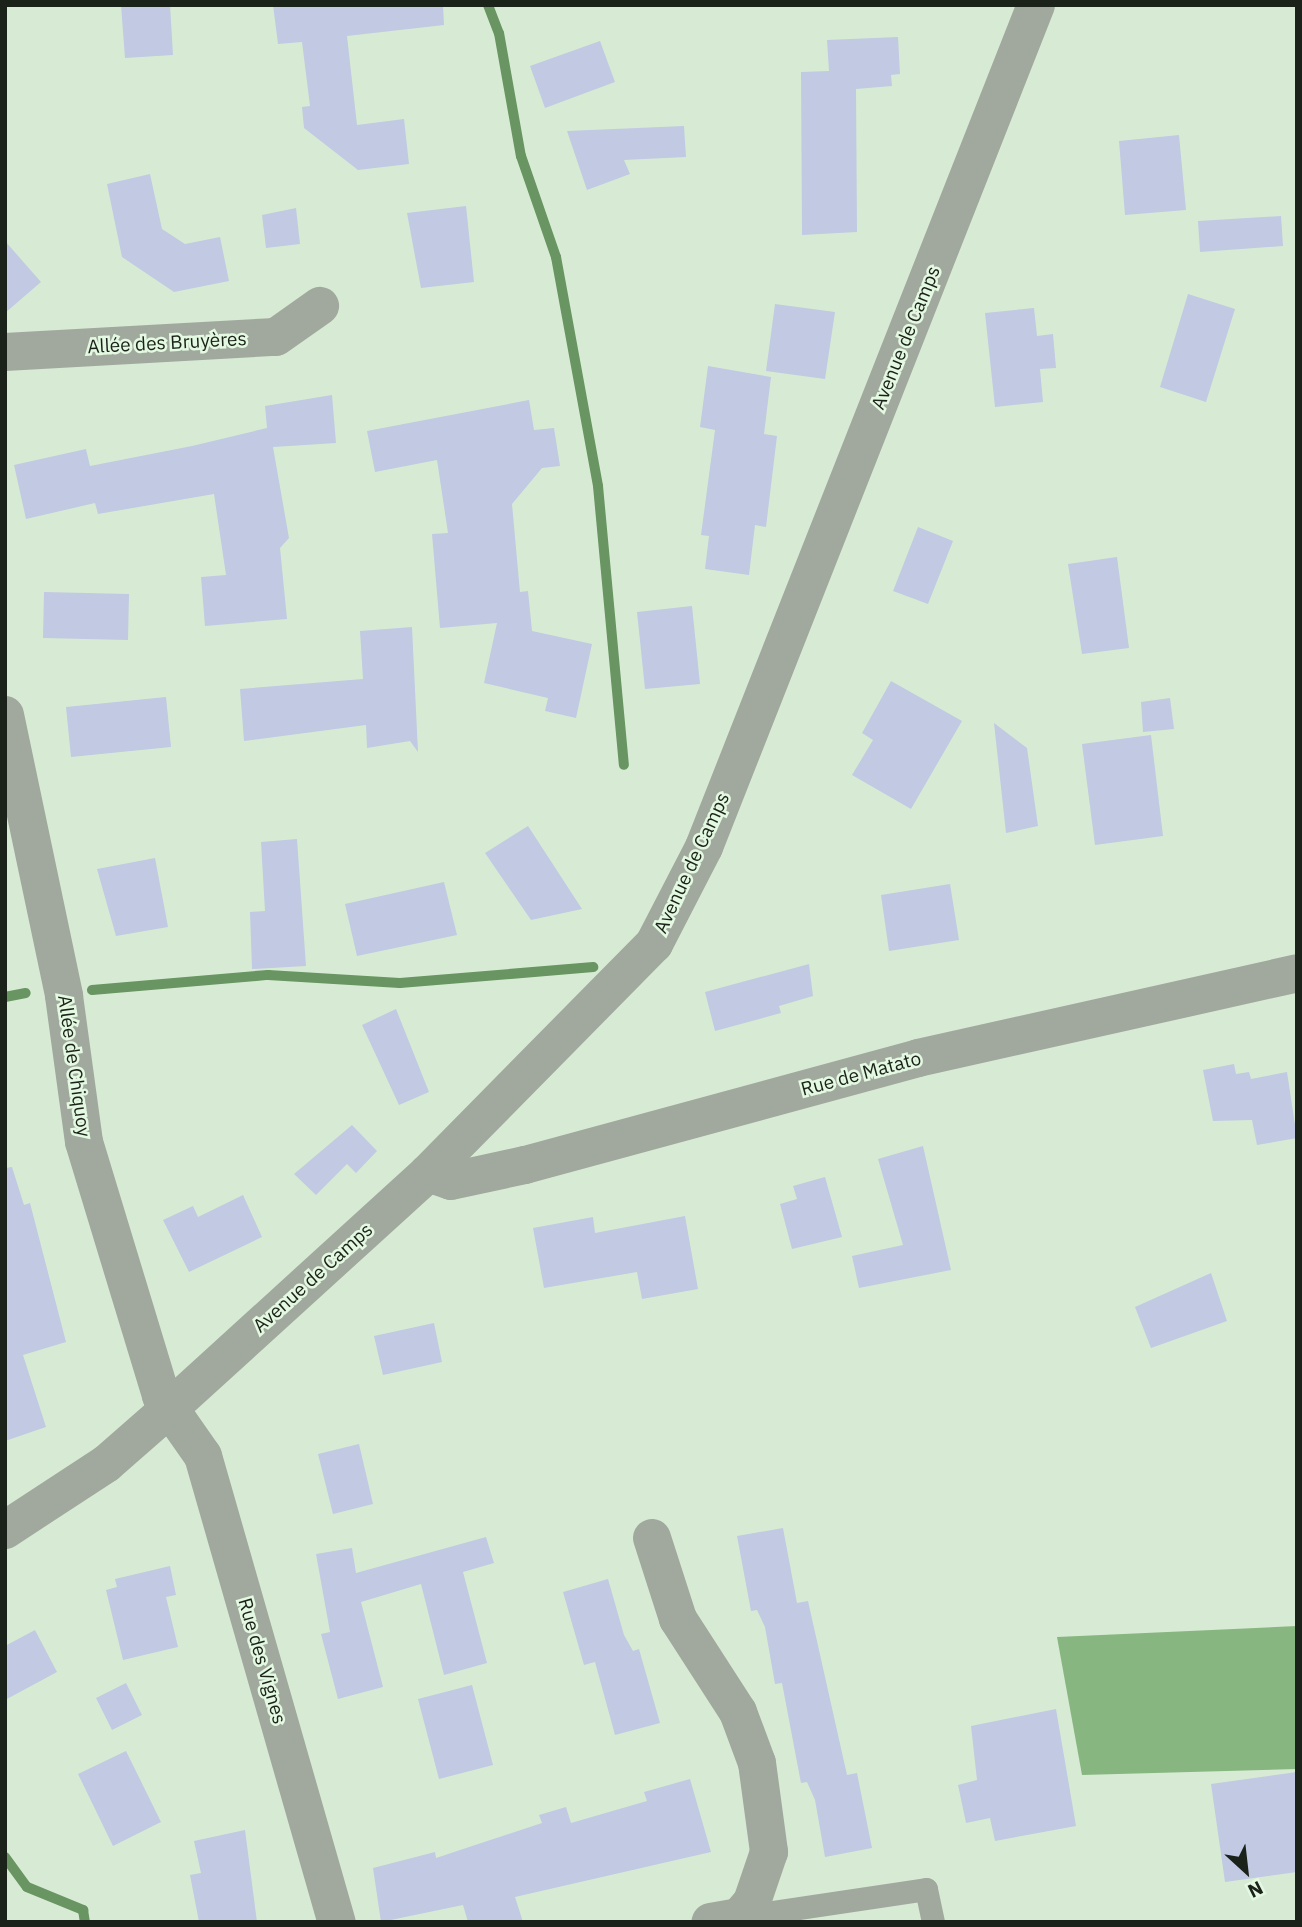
<!DOCTYPE html>
<html>
<head>
<meta charset="utf-8">
<style>
  body { margin:0 }
  #map { position:relative; width:1302px; height:1927px; overflow:hidden; background:#d7ebd4; font-family:"IBM Plex Sans",sans-serif }
  div>[style] { position:absolute }
  .forest>* { inset:0; background:#88b681 }
  .stream>* { height:10px; margin:-5px; padding:0 5px; transform-origin:5px; border-radius:5px; background:#689561 }
  .building>* { inset:0; background:#c1c9e3 }
  .service>* { height:23px; margin:-11.5px; padding:0 11.5px; transform-origin:11.5px; border-radius:11.5px; background:#a1a99f }
  .minor>* { height:38px; margin:-19px; padding:0 19px; transform-origin:19px; border-radius:19px; background:#a1a99f }
  span { translate:-50% -50%; white-space:nowrap; text-align:center; line-height:1.15; -webkit-text-stroke:5px #e4f9e1; paint-order:stroke }
  .street-label { font-size:19px; color:#1b2219 }
  .frame { position:absolute; inset:0; border:7px solid #1b2219; pointer-events:none }
  .north { position:absolute; left:1211px; top:1836px; width:70px; height:70px; -webkit-text-stroke:5px #e4f9e1; paint-order:stroke; rotate:153deg; font-size:19px; font-weight:700; line-height:28px; text-align:center; color:#1b2219 }
  .north::after { content:''; display:block; margin:auto; width:24px; height:32px; background:#1b2219; clip-path:polygon(50% 0,100% 100%,50% 72%,0 100%) }
</style>
</head>
<body>
<div id="map">
  <div class="forest">
    <div style="clip-path:polygon(1297px 1626px,1297px 1769px,1082px 1775px,1057px 1637px)"></div>
  </div>
  <div class="stream">
    <div style="left:488px;top:5px;width:30px;rotate:69deg"></div>
    <div style="left:499px;top:33px;width:125px;rotate:79.9deg"></div>
    <div style="left:521px;top:156px;width:107px;rotate:70.9deg"></div>
    <div style="left:556px;top:257px;width:233px;rotate:79.6deg"></div>
    <div style="left:598px;top:486px;width:280px;rotate:84.7deg"></div>
    <div style="left:92px;top:990px;width:177px;rotate:-4.9deg"></div>
    <div style="left:268px;top:975px;width:132px;rotate:3.5deg"></div>
    <div style="left:400px;top:983px;width:194px;rotate:-4.7deg"></div>
    <div style="left:5px;top:997px;width:21px;rotate:-11deg"></div>
    <div style="left:5px;top:1857px;width:37px;rotate:54deg"></div>
    <div style="left:27px;top:1887px;width:61px;rotate:22.3deg"></div>
    <div style="left:83px;top:1910px;width:12px;rotate:81deg"></div>
  </div>
  <div class="building">
    <div style="clip-path:polygon(121px 5px,170px 5px,173px 55px,125px 58px)"></div>
    <div style="clip-path:polygon(273px 5px,443px 5px,444px 25px,347px 36px,357px 125px,404px 119px,409px 164px,358px 170px,304px 128px,302px 107px,310px 106px,302px 42px,278px 44px)"></div>
    <div style="clip-path:polygon(898px 37px,900px 74px,891px 75px,892px 86px,856px 89px,857px 232px,802px 235px,801px 72px,829px 71px,827px 40px)"></div>
    <div style="clip-path:polygon(600px 41px,615px 82px,545px 108px,530px 66px)"></div>
    <div style="clip-path:polygon(684px 126px,686px 157px,624px 160px,630px 174px,587px 190px,567px 131px)"></div>
    <div style="clip-path:polygon(1179px 135px,1186px 210px,1125px 215px,1119px 141px)"></div>
    <div style="clip-path:polygon(150px 174px,162px 229px,185px 244px,220px 237px,229px 281px,174px 292px,122px 257px,107px 184px)"></div>
    <div style="clip-path:polygon(466px 206px,474px 282px,421px 288px,407px 213px)"></div>
    <div style="clip-path:polygon(296px 208px,300px 244px,266px 248px,262px 215px)"></div>
    <div style="clip-path:polygon(1281px 216px,1283px 246px,1200px 252px,1198px 221px)"></div>
    <div style="clip-path:polygon(5px 241px,41px 282px,5px 313px)"></div>
    <div style="clip-path:polygon(1188px 294px,1235px 309px,1206px 402px,1160px 387px)"></div>
    <div style="clip-path:polygon(775px 304px,835px 312px,825px 379px,766px 371px)"></div>
    <div style="clip-path:polygon(1034px 308px,1037px 336px,1053px 334px,1056px 368px,1040px 369px,1043px 402px,995px 407px,985px 313px)"></div>
    <div style="clip-path:polygon(708px 366px,771px 377px,764px 434px,777px 436px,766px 527px,755px 525px,749px 575px,705px 569px,709px 536px,701px 535px,715px 430px,700px 427px)"></div>
    <div style="clip-path:polygon(332px 395px,336px 443px,273px 447px,289px 538px,280px 548px,287px 619px,205px 626px,201px 577px,226px 575px,214px 494px,98px 514px,95px 503px,26px 519px,14px 465px,86px 449px,90px 466px,192px 446px,267px 428px,265px 406px)"></div>
    <div style="clip-path:polygon(529px 400px,534px 430px,554px 428px,560px 466px,542px 468px,512px 504px,520px 592px,528px 591px,532px 631px,592px 644px,576px 718px,545px 711px,548px 698px,484px 683px,497px 623px,440px 628px,432px 534px,448px 533px,437px 460px,375px 472px,367px 431px)"></div>
    <div style="clip-path:polygon(918px 527px,953px 541px,928px 604px,893px 591px)"></div>
    <div style="clip-path:polygon(1117px 557px,1129px 648px,1082px 654px,1068px 564px)"></div>
    <div style="clip-path:polygon(44px 592px,129px 594px,128px 640px,43px 638px)"></div>
    <div style="clip-path:polygon(692px 606px,700px 684px,645px 689px,637px 612px)"></div>
    <div style="clip-path:polygon(412px 627px,418px 752px,410px 741px,367px 748px,366px 725px,244px 741px,240px 689px,363px 679px,360px 631px)"></div>
    <div style="clip-path:polygon(891px 681px,962px 721px,911px 809px,852px 775px,873px 740px,862px 733px)"></div>
    <div style="clip-path:polygon(166px 697px,171px 747px,71px 757px,66px 707px)"></div>
    <div style="clip-path:polygon(1170px 698px,1174px 729px,1143px 732px,1141px 702px)"></div>
    <div style="clip-path:polygon(994px 723px,1027px 748px,1038px 826px,1006px 833px)"></div>
    <div style="clip-path:polygon(1151px 735px,1163px 836px,1095px 845px,1082px 744px)"></div>
    <div style="clip-path:polygon(528px 826px,582px 909px,531px 920px,485px 853px)"></div>
    <div style="clip-path:polygon(297px 839px,306px 966px,252px 969px,250px 912px,265px 911px,261px 842px)"></div>
    <div style="clip-path:polygon(155px 858px,168px 927px,116px 936px,97px 869px)"></div>
    <div style="clip-path:polygon(444px 882px,457px 935px,357px 956px,345px 904px)"></div>
    <div style="clip-path:polygon(950px 884px,959px 940px,889px 951px,881px 895px)"></div>
    <div style="clip-path:polygon(809px 964px,813px 996px,779px 1006px,781px 1013px,715px 1031px,705px 992px)"></div>
    <div style="clip-path:polygon(396px 1009px,429px 1092px,399px 1105px,362px 1025px)"></div>
    <div style="clip-path:polygon(1234px 1064px,1236px 1074px,1249px 1072px,1251px 1079px,1287px 1072px,1297px 1138px,1257px 1145px,1252px 1120px,1213px 1121px,1203px 1070px)"></div>
    <div style="clip-path:polygon(352px 1125px,377px 1151px,356px 1173px,347px 1164px,316px 1195px,294px 1174px)"></div>
    <div style="clip-path:polygon(923px 1146px,951px 1270px,859px 1288px,852px 1256px,903px 1245px,878px 1159px)"></div>
    <div style="clip-path:polygon(12px 1167px,24px 1205px,30px 1203px,66px 1342px,23px 1355px,46px 1427px,5px 1441px,5px 1168px)"></div>
    <div style="clip-path:polygon(825px 1177px,842px 1237px,792px 1249px,780px 1204px,797px 1199px,793px 1186px)"></div>
    <div style="clip-path:polygon(243px 1195px,262px 1237px,189px 1272px,163px 1220px,193px 1206px,198px 1217px)"></div>
    <div style="clip-path:polygon(685px 1216px,698px 1289px,642px 1299px,637px 1272px,544px 1288px,533px 1228px,593px 1217px,595px 1233px)"></div>
    <div style="clip-path:polygon(1211px 1273px,1227px 1321px,1151px 1348px,1135px 1307px)"></div>
    <div style="clip-path:polygon(434px 1323px,442px 1362px,383px 1375px,374px 1336px)"></div>
    <div style="clip-path:polygon(359px 1444px,373px 1504px,333px 1514px,318px 1454px)"></div>
    <div style="clip-path:polygon(783px 1528px,797px 1603px,808px 1601px,847px 1775px,857px 1773px,872px 1848px,825px 1857px,815px 1800px,807px 1782px,801px 1783px,782px 1683px,775px 1684px,765px 1627px,757px 1610px,751px 1611px,737px 1536px)"></div>
    <div style="clip-path:polygon(486px 1537px,494px 1563px,463px 1572px,487px 1663px,444px 1675px,421px 1584px,361px 1602px,383px 1687px,338px 1699px,321px 1634px,330px 1632px,316px 1554px,352px 1548px,356px 1573px)"></div>
    <div style="clip-path:polygon(170px 1566px,176px 1595px,166px 1597px,178px 1647px,123px 1660px,106px 1590px,117px 1587px,115px 1579px)"></div>
    <div style="clip-path:polygon(608px 1579px,624px 1635px,633px 1651px,639px 1649px,660px 1723px,615px 1735px,595px 1662px,584px 1665px,563px 1592px)"></div>
    <div style="clip-path:polygon(35px 1630px,57px 1672px,5px 1700px,5px 1646px)"></div>
    <div style="clip-path:polygon(126px 1683px,142px 1715px,112px 1730px,96px 1698px)"></div>
    <div style="clip-path:polygon(472px 1685px,493px 1765px,439px 1779px,418px 1699px)"></div>
    <div style="clip-path:polygon(1056px 1709px,1076px 1826px,995px 1841px,990px 1818px,966px 1823px,958px 1785px,977px 1780px,971px 1726px)"></div>
    <div style="clip-path:polygon(126px 1751px,161px 1822px,113px 1846px,78px 1774px)"></div>
    <div style="clip-path:polygon(1297px 1772px,1297px 1872px,1225px 1882px,1211px 1784px)"></div>
    <div style="clip-path:polygon(690px 1779px,711px 1852px,515px 1897px,523px 1922px,468px 1922px,463px 1905px,381px 1922px,373px 1868px,435px 1852px,436px 1858px,542px 1823px,539px 1815px,566px 1807px,571px 1823px,647px 1801px,644px 1792px)"></div>
    <div style="clip-path:polygon(245px 1830px,257px 1922px,199px 1922px,190px 1875px,201px 1873px,194px 1841px)"></div>
  </div>
  <div class="service">
    <div style="left:739px;top:1917px;width:189px;rotate:-8.5deg"></div>
    <div style="left:926px;top:1889px;width:34px;rotate:78deg"></div>
  </div>
  <div class="minor">
    <div style="left:5px;top:352px;width:271px;rotate:-3.2deg"></div>
    <div style="left:276px;top:337px;width:54px;rotate:-35.2deg"></div>
    <div style="left:5px;top:715px;width:287px;rotate:78.1deg"></div>
    <div style="left:64px;top:996px;width:147px;rotate:82.2deg"></div>
    <div style="left:84px;top:1142px;width:265px;rotate:73.1deg"></div>
    <div style="left:161px;top:1396px;width:73px;rotate:55deg"></div>
    <div style="left:203px;top:1456px;width:485px;rotate:74deg"></div>
    <div style="left:428px;top:1173px;width:24px;rotate:19deg"></div>
    <div style="left:451px;top:1181px;width:76px;rotate:-12.2deg"></div>
    <div style="left:525px;top:1165px;width:407px;rotate:-15.2deg"></div>
    <div style="left:918px;top:1058px;width:388px;rotate:-12.6deg"></div>
    <div style="left:5px;top:1530px;width:121px;rotate:-33.2deg"></div>
    <div style="left:106px;top:1464px;width:85px;rotate:-41.2deg"></div>
    <div style="left:170px;top:1408px;width:349px;rotate:-42.3deg"></div>
    <div style="left:428px;top:1173px;width:322px;rotate:-45.4deg"></div>
    <div style="left:654px;top:944px;width:109px;rotate:-62.7deg"></div>
    <div style="left:704px;top:847px;width:905px;rotate:-68.48deg"></div>
    <div style="left:652px;top:1538px;width:85px;rotate:72.2deg"></div>
    <div style="left:678px;top:1619px;width:111px;rotate:57.2deg"></div>
    <div style="left:738px;top:1712px;width:54px;rotate:69.6deg"></div>
    <div style="left:757px;top:1763px;width:90px;rotate:82.3deg"></div>
    <div style="left:769px;top:1852px;width:53px;rotate:108.8deg"></div>
    <div style="left:752px;top:1902px;width:20px;rotate:131deg"></div>
    <div style="left:739px;top:1917px;width:29px;rotate:170deg"></div>
  </div>
  <div class="street-label">
    <span style="left:906px;top:338px;rotate:-68deg">Avenue de Camps</span>
    <span style="left:167px;top:343px;rotate:-3deg">Allée des Bruyères</span>
    <span style="left:692px;top:863px;rotate:-65deg">Avenue de Camps</span>
    <span style="left:74px;top:1066px;rotate:82deg">Allée de Chiquoy</span>
    <span style="left:861px;top:1074px;rotate:-15deg">Rue de Matato</span>
    <span style="left:313px;top:1278px;rotate:-42deg">Avenue de Camps</span>
    <span style="left:262px;top:1661px;rotate:74deg">Rue des Vignes</span>
  </div>
  <div class="frame"></div>
  <div class="north">N</div>
</div>
</body>
</html>
